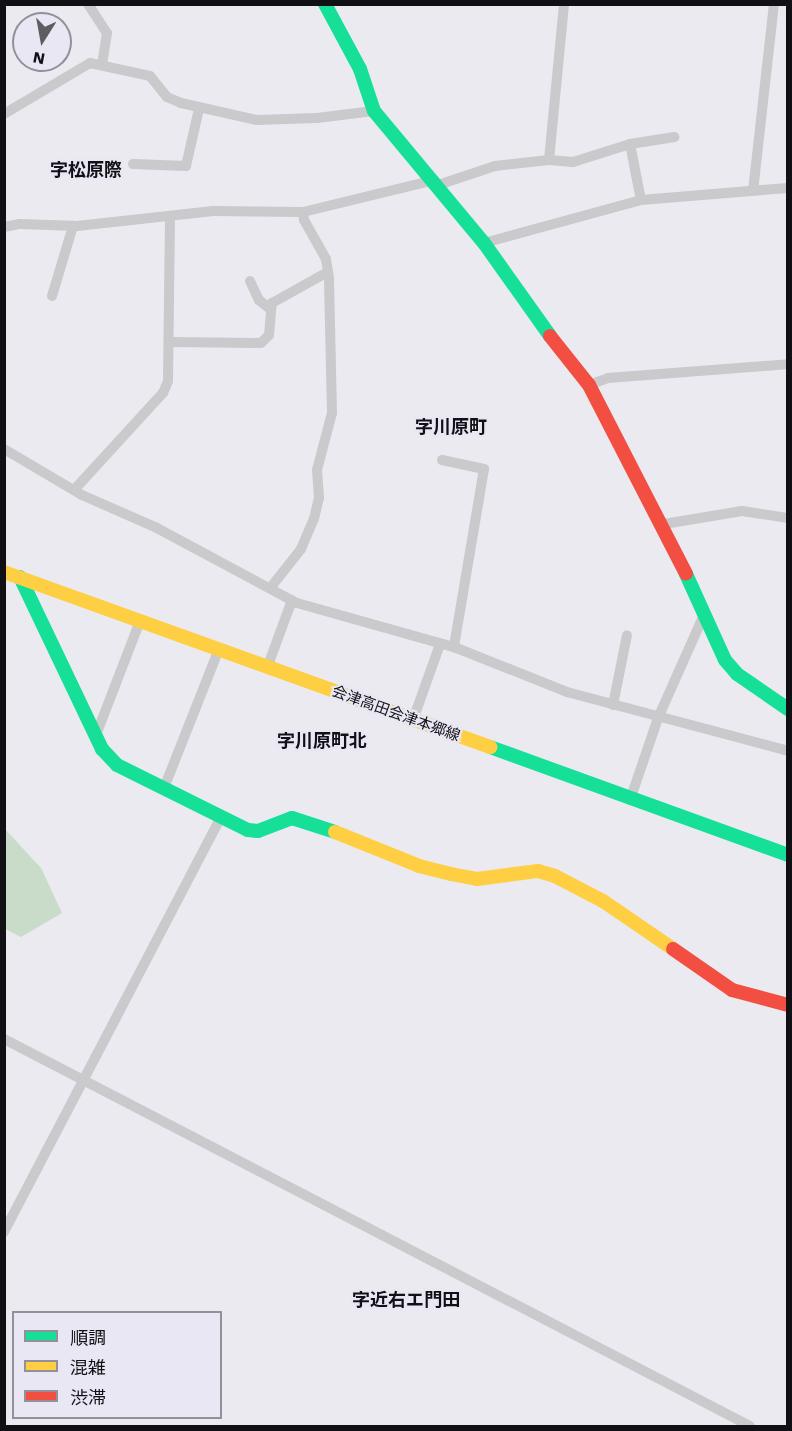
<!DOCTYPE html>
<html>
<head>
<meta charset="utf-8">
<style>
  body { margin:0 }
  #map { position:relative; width:792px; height:1431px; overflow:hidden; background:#eaeaf0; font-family:"Work Sans","Noto Sans JP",sans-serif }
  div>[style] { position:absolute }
  .green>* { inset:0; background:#c8dcc9 }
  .street>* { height:10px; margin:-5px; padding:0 5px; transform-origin:5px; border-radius:5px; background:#cacacc }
  .fast>* { height:14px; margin:-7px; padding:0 7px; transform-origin:7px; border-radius:7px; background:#16e098 }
  .slow>* { height:14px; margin:-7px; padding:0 7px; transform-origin:7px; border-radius:7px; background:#ffcf43 }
  .jam>* { height:14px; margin:-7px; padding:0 7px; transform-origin:7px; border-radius:7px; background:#f24e42 }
  span { translate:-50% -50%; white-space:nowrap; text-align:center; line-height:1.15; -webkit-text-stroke:4.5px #e8e7f3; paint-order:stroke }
  .street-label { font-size:15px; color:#111115 }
  .quarter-label { font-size:18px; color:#111115; font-weight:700 }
  .frame { position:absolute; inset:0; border:6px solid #111115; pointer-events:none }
  .legend { position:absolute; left:12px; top:1311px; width:210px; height:108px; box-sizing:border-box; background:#e8e7f3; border:2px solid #92919a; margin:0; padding:8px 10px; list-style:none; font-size:18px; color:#111115 }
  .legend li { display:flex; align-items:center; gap:12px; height:30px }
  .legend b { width:30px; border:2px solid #92919a }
  .north { position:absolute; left:12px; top:12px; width:60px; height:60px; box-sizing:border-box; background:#e8e7f3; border:2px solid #92919a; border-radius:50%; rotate:191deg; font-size:16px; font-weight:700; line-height:24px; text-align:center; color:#111115 }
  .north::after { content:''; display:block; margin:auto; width:21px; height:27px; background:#5d5d62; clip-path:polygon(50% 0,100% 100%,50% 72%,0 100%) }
</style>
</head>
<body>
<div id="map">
  <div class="green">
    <div style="clip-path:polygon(4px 828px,41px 868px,62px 913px,21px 937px,5px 929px)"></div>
  </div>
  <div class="street">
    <div style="left:88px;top:4px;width:35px;rotate:57deg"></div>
    <div style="left:107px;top:33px;width:31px;rotate:99deg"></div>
    <div style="left:4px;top:114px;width:100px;rotate:-30.7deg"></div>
    <div style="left:90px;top:63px;width:61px;rotate:12.2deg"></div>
    <div style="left:150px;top:76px;width:27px;rotate:51deg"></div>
    <div style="left:167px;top:97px;width:15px;rotate:23deg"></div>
    <div style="left:181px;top:103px;width:78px;rotate:12.6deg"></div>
    <div style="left:257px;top:120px;width:60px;rotate:-1.9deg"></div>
    <div style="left:317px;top:118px;width:57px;rotate:-7deg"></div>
    <div style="left:630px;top:144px;width:45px;rotate:-9deg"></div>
    <div style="left:549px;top:160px;width:157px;rotate:-84.5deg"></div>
    <div style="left:133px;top:164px;width:53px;rotate:2.2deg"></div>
    <div style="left:186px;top:166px;width:58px;rotate:-77.2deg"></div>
    <div style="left:438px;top:185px;width:60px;rotate:-18.4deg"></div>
    <div style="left:495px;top:166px;width:54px;rotate:-6.3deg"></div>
    <div style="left:549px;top:160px;width:24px;rotate:5deg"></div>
    <div style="left:573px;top:162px;width:60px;rotate:-17.5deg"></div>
    <div style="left:630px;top:144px;width:57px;rotate:78.9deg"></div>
    <div style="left:641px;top:200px;width:147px;rotate:-4.7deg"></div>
    <div style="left:753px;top:191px;width:188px;rotate:-83.6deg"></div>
    <div style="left:4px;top:227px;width:16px;rotate:-11deg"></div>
    <div style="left:20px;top:224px;width:57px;rotate:2deg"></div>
    <div style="left:77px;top:226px;width:137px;rotate:-6.3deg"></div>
    <div style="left:213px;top:211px;width:90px;rotate:0.6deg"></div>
    <div style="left:303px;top:212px;width:135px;rotate:-13.7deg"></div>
    <div style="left:484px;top:243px;width:163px;rotate:-15.3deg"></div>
    <div style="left:250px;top:281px;width:21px;rotate:65deg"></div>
    <div style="left:259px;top:300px;width:13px;rotate:39deg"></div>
    <div style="left:52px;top:296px;width:73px;rotate:-73.3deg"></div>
    <div style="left:171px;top:342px;width:90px;rotate:0.6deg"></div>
    <div style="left:261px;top:343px;width:11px;rotate:-45deg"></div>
    <div style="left:269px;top:335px;width:32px;rotate:-85deg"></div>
    <div style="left:272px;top:303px;width:64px;rotate:-29deg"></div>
    <div style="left:589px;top:385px;width:20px;rotate:-20deg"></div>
    <div style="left:608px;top:378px;width:181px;rotate:-4.4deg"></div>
    <div style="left:4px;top:449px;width:91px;rotate:30.5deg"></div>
    <div style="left:82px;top:495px;width:80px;rotate:23.7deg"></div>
    <div style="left:155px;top:527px;width:161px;rotate:28.2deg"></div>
    <div style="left:297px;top:603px;width:163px;rotate:15.7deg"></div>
    <div style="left:454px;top:647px;width:122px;rotate:21.7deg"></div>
    <div style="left:567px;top:692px;width:229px;rotate:14.9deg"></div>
    <div style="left:442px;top:460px;width:43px;rotate:12.1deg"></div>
    <div style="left:484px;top:469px;width:181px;rotate:99.6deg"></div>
    <div style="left:74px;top:490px;width:132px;rotate:-47.5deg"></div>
    <div style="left:163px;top:393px;width:13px;rotate:-67deg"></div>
    <div style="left:168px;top:381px;width:164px;rotate:-89.3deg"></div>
    <div style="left:664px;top:524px;width:79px;rotate:-9.5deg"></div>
    <div style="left:742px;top:511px;width:47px;rotate:8.7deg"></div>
    <div style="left:271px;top:587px;width:48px;rotate:-51.7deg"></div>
    <div style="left:301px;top:549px;width:33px;rotate:-67deg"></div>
    <div style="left:314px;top:519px;width:22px;rotate:-77deg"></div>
    <div style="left:319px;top:498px;width:28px;rotate:-94deg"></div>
    <div style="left:317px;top:470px;width:59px;rotate:-75.3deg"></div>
    <div style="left:332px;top:413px;width:135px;rotate:-91.3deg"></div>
    <div style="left:329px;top:278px;width:19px;rotate:-99deg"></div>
    <div style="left:326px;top:259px;width:45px;rotate:-119.4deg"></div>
    <div style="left:304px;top:220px;width:8px;rotate:-97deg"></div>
    <div style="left:267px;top:668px;width:72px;rotate:-69.8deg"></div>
    <div style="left:613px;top:705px;width:71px;rotate:-78.7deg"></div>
    <div style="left:413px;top:720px;width:81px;rotate:-70.4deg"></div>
    <div style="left:96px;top:735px;width:122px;rotate:-68.9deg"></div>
    <div style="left:164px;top:788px;width:149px;rotate:-68.4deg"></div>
    <div style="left:630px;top:800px;width:87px;rotate:-71.1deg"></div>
    <div style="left:658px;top:718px;width:111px;rotate:-66deg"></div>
    <div style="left:4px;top:1039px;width:840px;rotate:27.42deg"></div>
    <div style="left:4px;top:1232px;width:468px;rotate:-62.4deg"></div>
  </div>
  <div class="fast">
    <div style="left:325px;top:4px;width:74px;rotate:61.7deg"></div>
    <div style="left:360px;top:69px;width:44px;rotate:71.6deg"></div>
    <div style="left:374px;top:111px;width:172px;rotate:50.2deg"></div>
    <div style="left:484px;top:243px;width:114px;rotate:54.6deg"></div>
    <div style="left:686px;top:574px;width:94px;rotate:65.6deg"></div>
    <div style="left:725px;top:660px;width:18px;rotate:49deg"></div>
    <div style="left:737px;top:674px;width:62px;rotate:34.5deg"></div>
    <div style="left:20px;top:577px;width:191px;rotate:64.5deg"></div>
    <div style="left:102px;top:749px;width:22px;rotate:47deg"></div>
    <div style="left:117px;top:765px;width:146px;rotate:26.4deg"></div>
    <div style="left:248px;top:830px;width:10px;rotate:6deg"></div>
    <div style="left:258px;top:831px;width:36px;rotate:-21deg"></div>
    <div style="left:292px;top:818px;width:45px;rotate:18deg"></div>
    <div style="left:490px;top:747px;width:317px;rotate:19.9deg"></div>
  </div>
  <div class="slow">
    <div style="left:4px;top:572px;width:517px;rotate:19.8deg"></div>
    <div style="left:335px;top:832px;width:91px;rotate:22deg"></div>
    <div style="left:419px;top:866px;width:33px;rotate:14deg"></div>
    <div style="left:451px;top:874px;width:26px;rotate:11deg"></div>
    <div style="left:477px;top:879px;width:62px;rotate:-7.5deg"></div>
    <div style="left:538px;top:871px;width:18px;rotate:16deg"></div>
    <div style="left:555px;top:876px;width:54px;rotate:27.5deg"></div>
    <div style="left:603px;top:901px;width:85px;rotate:34.4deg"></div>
  </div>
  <div class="jam">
    <div style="left:550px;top:336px;width:63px;rotate:51.5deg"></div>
    <div style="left:589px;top:385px;width:212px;rotate:62.8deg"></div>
    <div style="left:673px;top:949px;width:72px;rotate:34.8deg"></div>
    <div style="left:732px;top:990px;width:58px;rotate:15deg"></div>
  </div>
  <div class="street-label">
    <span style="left:396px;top:714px;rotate:20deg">会津高田会津本郷線</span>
  </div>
  <div class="quarter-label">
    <span style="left:86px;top:170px">字松原際</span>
    <span style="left:451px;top:427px">字川原町</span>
    <span style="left:322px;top:741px">字川原町北</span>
    <span style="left:406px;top:1300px">字近右エ門田</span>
  </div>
  <div class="frame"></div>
  <ul class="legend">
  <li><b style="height:8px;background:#16e098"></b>順調</li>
  <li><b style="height:8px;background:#ffcf43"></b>混雑</li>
  <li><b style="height:8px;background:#f24e42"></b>渋滞</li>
  </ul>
  <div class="north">N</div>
</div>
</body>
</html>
